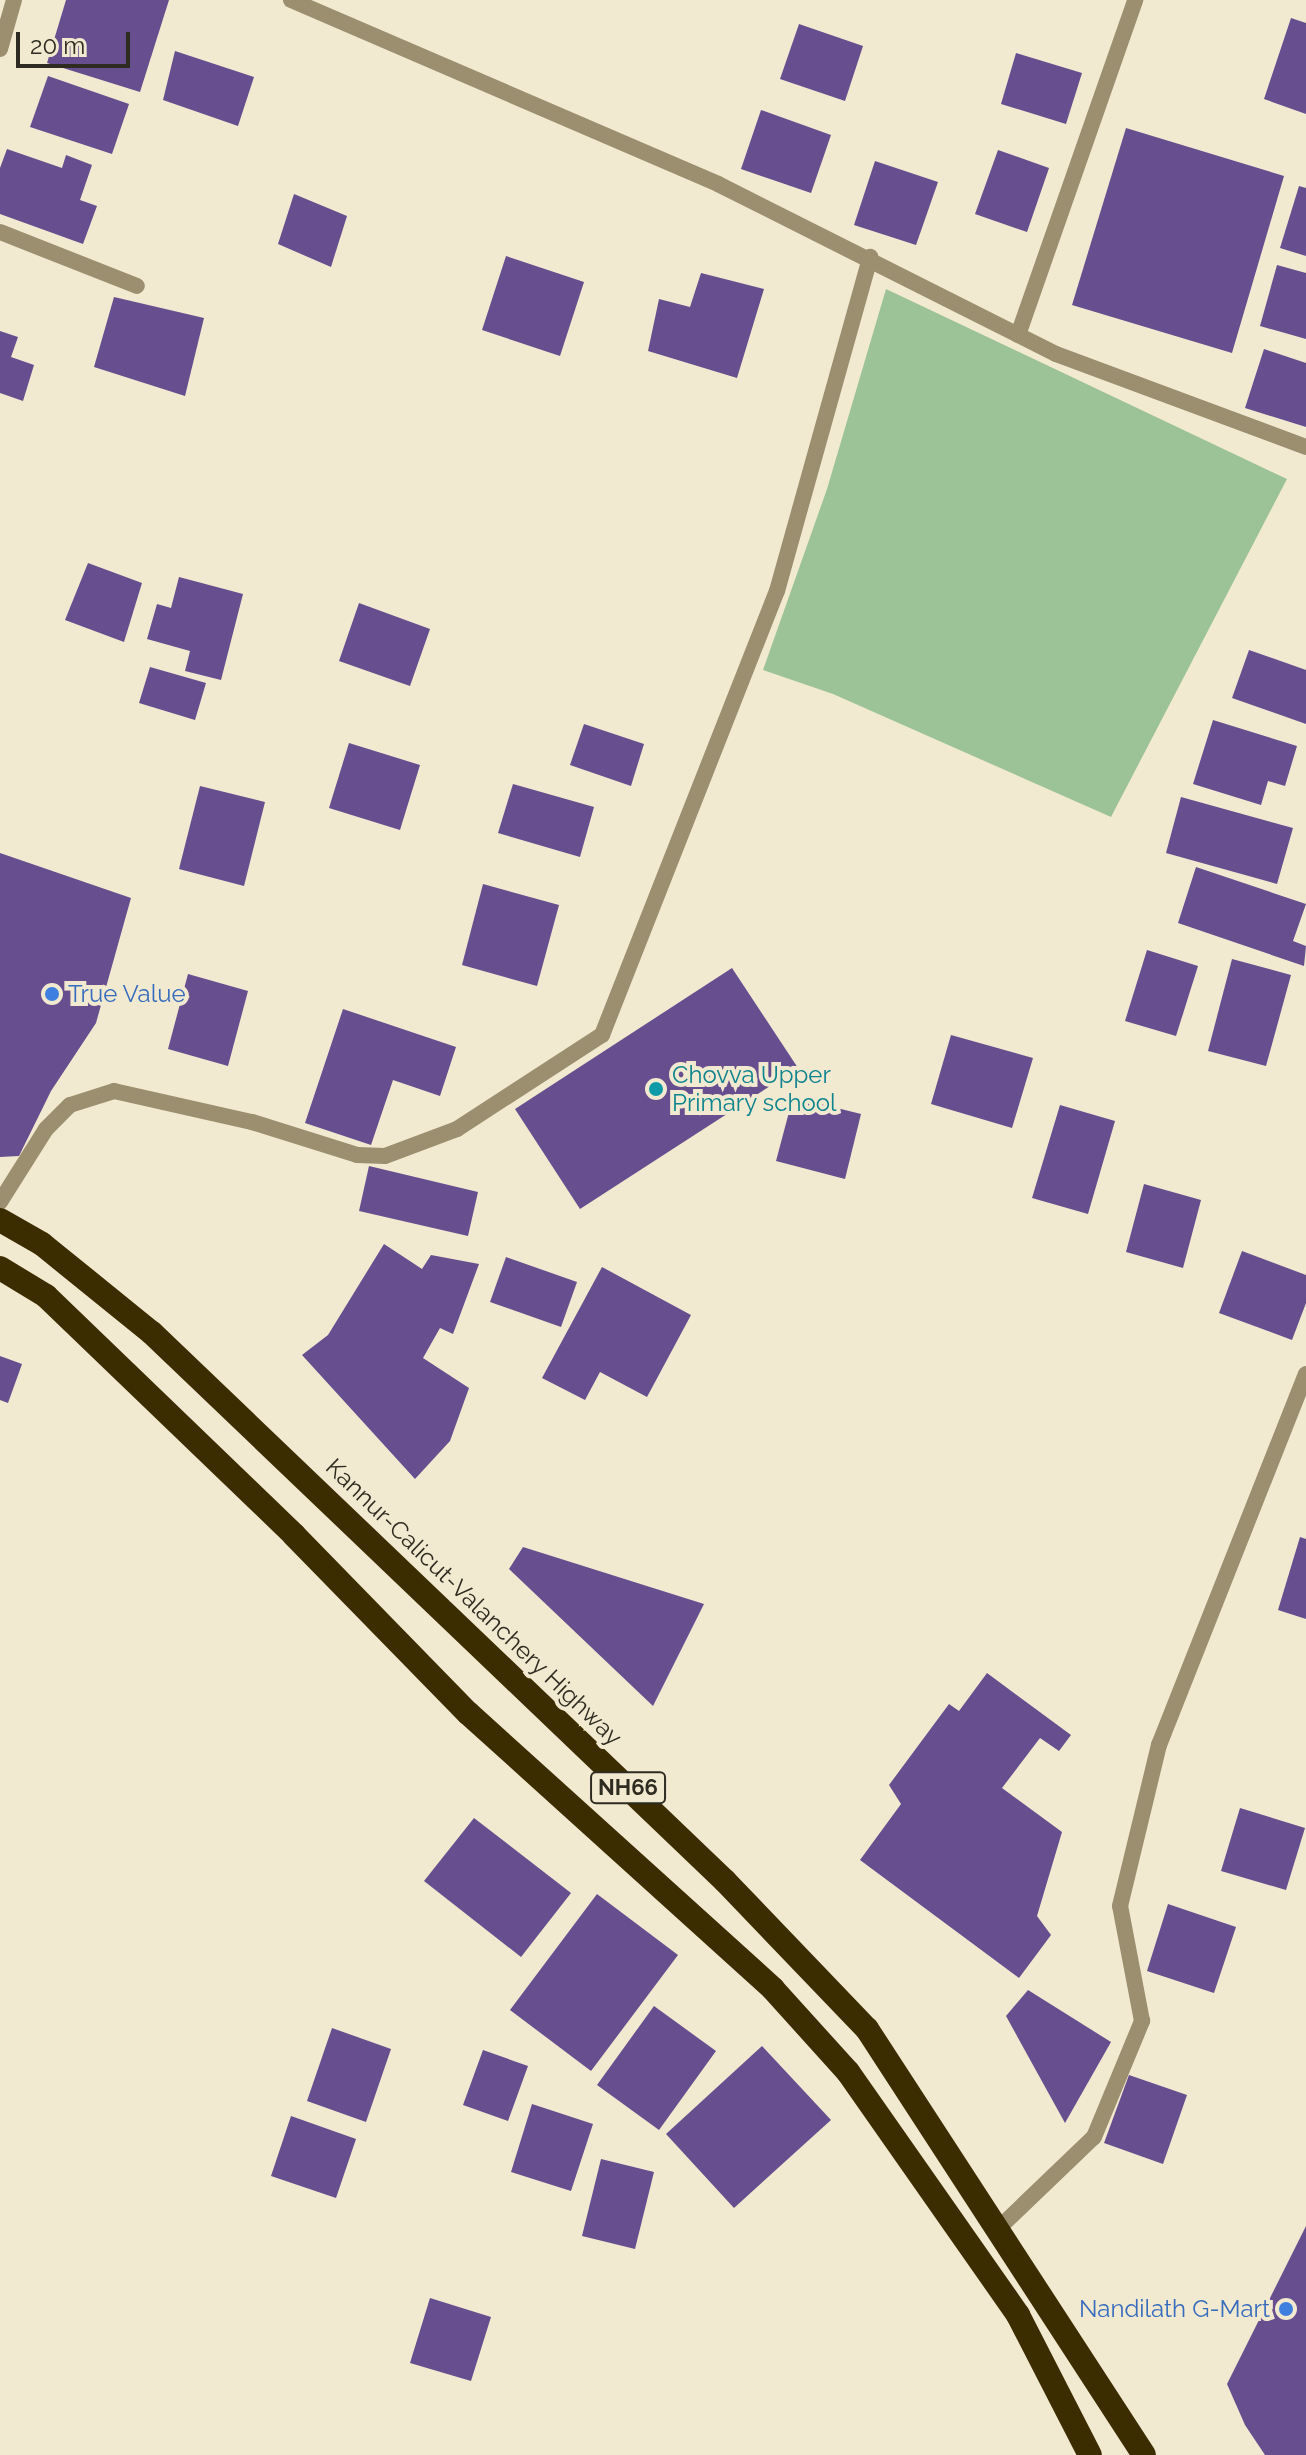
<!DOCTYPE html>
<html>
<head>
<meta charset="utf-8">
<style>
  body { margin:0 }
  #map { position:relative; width:1306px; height:2455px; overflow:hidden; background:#f2ead0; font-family:Raleway,sans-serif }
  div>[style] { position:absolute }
  .green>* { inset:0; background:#9cc397 }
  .building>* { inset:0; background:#664e8f }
  .street>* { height:16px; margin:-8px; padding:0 8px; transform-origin:8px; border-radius:8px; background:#9b8f6f }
  .highway>* { height:24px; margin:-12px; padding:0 12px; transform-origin:12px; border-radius:12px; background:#3c2d00 }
  .dots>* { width:22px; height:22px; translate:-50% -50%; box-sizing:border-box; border:4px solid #f2ead0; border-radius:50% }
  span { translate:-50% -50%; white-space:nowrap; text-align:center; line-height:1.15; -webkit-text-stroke:8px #f2ead0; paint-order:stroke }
  .shield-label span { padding:2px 6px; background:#f2ead0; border:2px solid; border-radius:6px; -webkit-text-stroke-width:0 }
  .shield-label { font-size:22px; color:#2e2b21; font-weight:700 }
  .shop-label { font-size:24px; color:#366cbe }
  .left { translate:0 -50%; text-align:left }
  .right { translate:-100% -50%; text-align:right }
  .culture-label { font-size:24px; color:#0d838f }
  .street-label { font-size:24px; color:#2e2b21 }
  .scale { position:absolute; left:16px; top:32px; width:114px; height:36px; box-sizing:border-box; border:4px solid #2e2b21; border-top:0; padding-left:10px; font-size:24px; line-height:28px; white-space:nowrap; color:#2e2b21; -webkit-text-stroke:6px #f2ead0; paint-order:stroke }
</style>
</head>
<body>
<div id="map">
  <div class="green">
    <div style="clip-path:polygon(886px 289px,1287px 479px,1111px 817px,833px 694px,763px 670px,827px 489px)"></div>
  </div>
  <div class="building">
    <div style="clip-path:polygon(66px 0,169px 0,140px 92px,47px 63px)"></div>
    <div style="clip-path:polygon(1291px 18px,1306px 23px,1306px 114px,1264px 99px)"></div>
    <div style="clip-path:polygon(799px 24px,863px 46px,845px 101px,780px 79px)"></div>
    <div style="clip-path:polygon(175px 51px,254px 77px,238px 126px,163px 100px)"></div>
    <div style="clip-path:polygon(1016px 53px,1082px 73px,1066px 124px,1001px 104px)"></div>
    <div style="clip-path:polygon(48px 76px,129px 104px,112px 154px,30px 127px)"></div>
    <div style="clip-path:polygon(761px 110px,831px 135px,811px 193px,741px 169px)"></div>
    <div style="clip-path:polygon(1126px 128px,1284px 176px,1232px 353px,1072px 305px)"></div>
    <div style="clip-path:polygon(7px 149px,62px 168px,66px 155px,92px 165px,80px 200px,97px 206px,83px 244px,0 214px,0 168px)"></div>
    <div style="clip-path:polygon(998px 150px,1049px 168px,1027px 232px,975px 214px)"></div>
    <div style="clip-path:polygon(875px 161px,938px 182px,916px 245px,854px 225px)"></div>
    <div style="clip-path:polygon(1299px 186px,1306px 188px,1306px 256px,1280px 248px)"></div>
    <div style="clip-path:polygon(294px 194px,347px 216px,331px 267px,278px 244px)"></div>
    <div style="clip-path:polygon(506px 256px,584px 282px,560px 356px,482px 330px)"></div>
    <div style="clip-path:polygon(1277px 265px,1306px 273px,1306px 339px,1260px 326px)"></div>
    <div style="clip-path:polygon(701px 273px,764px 289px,737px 378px,648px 351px,659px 299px,690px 307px)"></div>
    <div style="clip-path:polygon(114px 297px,204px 318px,185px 396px,94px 367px)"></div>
    <div style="clip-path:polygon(0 331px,18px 337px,11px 357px,34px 365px,23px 401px,0 393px)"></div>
    <div style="clip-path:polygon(1264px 349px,1306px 363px,1306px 427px,1245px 408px)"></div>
    <div style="clip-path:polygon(88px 563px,142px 583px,124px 642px,65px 620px)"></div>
    <div style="clip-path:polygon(179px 577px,243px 594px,221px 680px,185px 671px,190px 651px,147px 639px,157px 604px,171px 608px)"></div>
    <div style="clip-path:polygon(359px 603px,430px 629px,410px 686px,339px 661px)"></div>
    <div style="clip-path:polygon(1249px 650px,1306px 670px,1306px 724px,1232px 698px)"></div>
    <div style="clip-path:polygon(150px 667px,206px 683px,195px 720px,139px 703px)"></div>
    <div style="clip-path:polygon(1213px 720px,1297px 746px,1285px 786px,1268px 781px,1261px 805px,1193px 784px)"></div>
    <div style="clip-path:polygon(584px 724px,644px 744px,631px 786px,570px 765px)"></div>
    <div style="clip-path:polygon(349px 743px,420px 765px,400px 830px,329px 808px)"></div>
    <div style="clip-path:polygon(513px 784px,594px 807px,580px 857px,498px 833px)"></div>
    <div style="clip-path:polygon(200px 786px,265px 802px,244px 886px,179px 869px)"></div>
    <div style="clip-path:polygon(1181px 797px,1293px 828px,1277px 884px,1166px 853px)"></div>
    <div style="clip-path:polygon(0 853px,131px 898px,96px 1023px,51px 1091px,19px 1156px,0 1157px)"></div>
    <div style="clip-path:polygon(1196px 867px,1306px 904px,1293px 941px,1306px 946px,1304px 966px,1178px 923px)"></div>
    <div style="clip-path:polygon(483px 884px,559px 905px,537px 986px,462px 965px)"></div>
    <div style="clip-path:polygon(1147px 950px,1198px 966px,1176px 1036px,1125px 1021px)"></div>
    <div style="clip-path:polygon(1232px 959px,1291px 975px,1266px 1066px,1208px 1051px)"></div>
    <div style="clip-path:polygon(732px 968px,798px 1068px,580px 1209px,515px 1109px)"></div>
    <div style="clip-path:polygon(188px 974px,248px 991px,228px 1066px,168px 1049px)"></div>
    <div style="clip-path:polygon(343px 1009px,456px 1047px,440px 1096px,393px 1080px,371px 1145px,305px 1123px)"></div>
    <div style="clip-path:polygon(951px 1035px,1033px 1058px,1012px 1128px,931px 1104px)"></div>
    <div style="clip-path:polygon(793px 1097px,861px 1114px,845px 1179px,776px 1161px)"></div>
    <div style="clip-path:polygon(1060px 1105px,1115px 1121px,1088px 1214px,1032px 1198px)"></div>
    <div style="clip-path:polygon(369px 1166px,478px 1192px,468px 1236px,359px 1211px)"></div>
    <div style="clip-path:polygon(1144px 1184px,1201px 1200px,1183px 1268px,1126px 1252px)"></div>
    <div style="clip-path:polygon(384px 1244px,422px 1269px,431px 1255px,479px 1264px,453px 1334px,440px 1328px,423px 1358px,469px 1388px,450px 1441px,415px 1479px,302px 1355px,328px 1335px)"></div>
    <div style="clip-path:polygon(1242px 1251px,1306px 1275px,1306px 1303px,1292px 1340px,1219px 1313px)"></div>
    <div style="clip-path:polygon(506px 1257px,577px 1282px,561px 1327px,490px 1302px)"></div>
    <div style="clip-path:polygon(602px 1267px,691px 1315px,647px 1397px,600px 1372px,585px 1400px,542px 1378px)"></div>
    <div style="clip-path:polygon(0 1356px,22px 1364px,8px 1403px,0 1400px)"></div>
    <div style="clip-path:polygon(1300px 1537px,1306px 1539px,1306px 1619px,1278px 1610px)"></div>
    <div style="clip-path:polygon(523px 1547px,704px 1604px,653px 1706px,509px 1569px)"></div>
    <div style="clip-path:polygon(987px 1673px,1071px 1735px,1059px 1751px,1040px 1738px,1002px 1788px,1062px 1832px,1037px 1916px,1051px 1935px,1019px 1978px,860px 1860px,901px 1804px,889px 1785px,949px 1704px,959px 1711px)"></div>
    <div style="clip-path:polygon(1240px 1808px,1305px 1828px,1286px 1890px,1221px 1871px)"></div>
    <div style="clip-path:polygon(474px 1818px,571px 1893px,521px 1957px,424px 1881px)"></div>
    <div style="clip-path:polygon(597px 1894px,678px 1955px,591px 2071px,510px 2010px)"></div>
    <div style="clip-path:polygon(1168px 1904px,1236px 1927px,1214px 1993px,1147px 1971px)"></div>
    <div style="clip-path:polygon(1028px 1990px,1111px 2042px,1065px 2123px,1006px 2016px)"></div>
    <div style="clip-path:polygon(654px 2006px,716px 2051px,659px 2130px,597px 2085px)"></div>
    <div style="clip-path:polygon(332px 2028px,391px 2049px,366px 2122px,307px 2101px)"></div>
    <div style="clip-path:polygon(762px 2046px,831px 2120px,734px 2208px,666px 2134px)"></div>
    <div style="clip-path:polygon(483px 2050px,528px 2066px,508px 2121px,463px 2105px)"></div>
    <div style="clip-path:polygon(1129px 2075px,1187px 2095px,1163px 2164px,1104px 2143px)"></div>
    <div style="clip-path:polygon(532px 2104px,593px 2124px,571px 2191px,511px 2172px)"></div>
    <div style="clip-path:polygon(291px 2116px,356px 2139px,336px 2198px,271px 2176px)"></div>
    <div style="clip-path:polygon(601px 2159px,654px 2172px,635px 2249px,582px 2236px)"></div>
    <div style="clip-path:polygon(1306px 2226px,1306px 2455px,1265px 2455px,1245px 2425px,1227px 2384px)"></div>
    <div style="clip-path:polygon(430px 2298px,491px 2317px,471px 2381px,410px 2363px)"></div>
  </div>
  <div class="street">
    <div style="left:291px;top:0;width:465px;rotate:23.3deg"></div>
    <div style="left:718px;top:184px;width:378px;rotate:26.7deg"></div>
    <div style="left:1056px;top:354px;width:267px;rotate:20.4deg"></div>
    <div style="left:0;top:49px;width:51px;rotate:-74.1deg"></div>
    <div style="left:0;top:232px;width:147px;rotate:21.5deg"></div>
    <div style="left:1018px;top:335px;width:355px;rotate:-70.7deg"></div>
    <div style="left:0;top:1202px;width:86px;rotate:-57.8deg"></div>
    <div style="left:46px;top:1129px;width:34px;rotate:-45deg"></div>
    <div style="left:70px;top:1105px;width:46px;rotate:-17.7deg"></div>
    <div style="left:114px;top:1091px;width:141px;rotate:12.7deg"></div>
    <div style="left:252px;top:1122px;width:110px;rotate:17.4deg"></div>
    <div style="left:357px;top:1155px;width:28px;rotate:2deg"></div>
    <div style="left:385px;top:1156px;width:77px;rotate:-20.6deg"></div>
    <div style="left:457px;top:1129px;width:173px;rotate:-33deg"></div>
    <div style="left:602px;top:1035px;width:477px;rotate:-68.5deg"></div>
    <div style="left:777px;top:591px;width:347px;rotate:-74.4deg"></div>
    <div style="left:1000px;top:2227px;width:130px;rotate:-43.8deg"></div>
    <div style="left:1094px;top:2137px;width:126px;rotate:-67.5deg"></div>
    <div style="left:1142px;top:2021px;width:117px;rotate:-100.8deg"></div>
    <div style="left:1120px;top:1906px;width:166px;rotate:-76.4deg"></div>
    <div style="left:1159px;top:1745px;width:399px;rotate:-68.4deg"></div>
  </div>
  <div class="highway">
    <div style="left:0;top:1220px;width:48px;rotate:29.7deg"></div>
    <div style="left:42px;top:1244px;width:141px;rotate:39deg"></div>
    <div style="left:152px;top:1333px;width:793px;rotate:43.72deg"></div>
    <div style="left:725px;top:1881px;width:205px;rotate:46.2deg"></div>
    <div style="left:867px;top:2029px;width:508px;rotate:56.97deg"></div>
    <div style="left:0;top:1268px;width:54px;rotate:31.3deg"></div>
    <div style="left:46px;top:1296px;width:344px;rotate:43.9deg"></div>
    <div style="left:294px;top:1535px;width:249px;rotate:45.7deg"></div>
    <div style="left:468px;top:1713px;width:411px;rotate:42.1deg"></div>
    <div style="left:773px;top:1989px;width:112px;rotate:47.9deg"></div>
    <div style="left:848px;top:2072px;width:297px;rotate:55deg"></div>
    <div style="left:1018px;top:2315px;width:157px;rotate:62.8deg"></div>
  </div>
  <div class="dots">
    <div style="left:52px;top:994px;background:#3f7fe0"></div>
    <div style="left:656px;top:1089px;background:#0f9aa8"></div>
    <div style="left:1286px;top:2309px;background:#3f7fe0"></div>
  </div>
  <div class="shield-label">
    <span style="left:628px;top:1788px">NH66</span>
  </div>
  <div class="shop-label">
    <span class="left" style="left:68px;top:994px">True Value</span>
    <span class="right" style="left:1270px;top:2309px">Nandilath G-Mart</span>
  </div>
  <div class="culture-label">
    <span class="left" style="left:672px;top:1089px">Chovva Upper<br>Primary school</span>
  </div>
  <div class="street-label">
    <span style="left:474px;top:1602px;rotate:44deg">Kannur-Calicut-Valanchery Highway</span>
  </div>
  <div class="scale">20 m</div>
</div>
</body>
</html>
